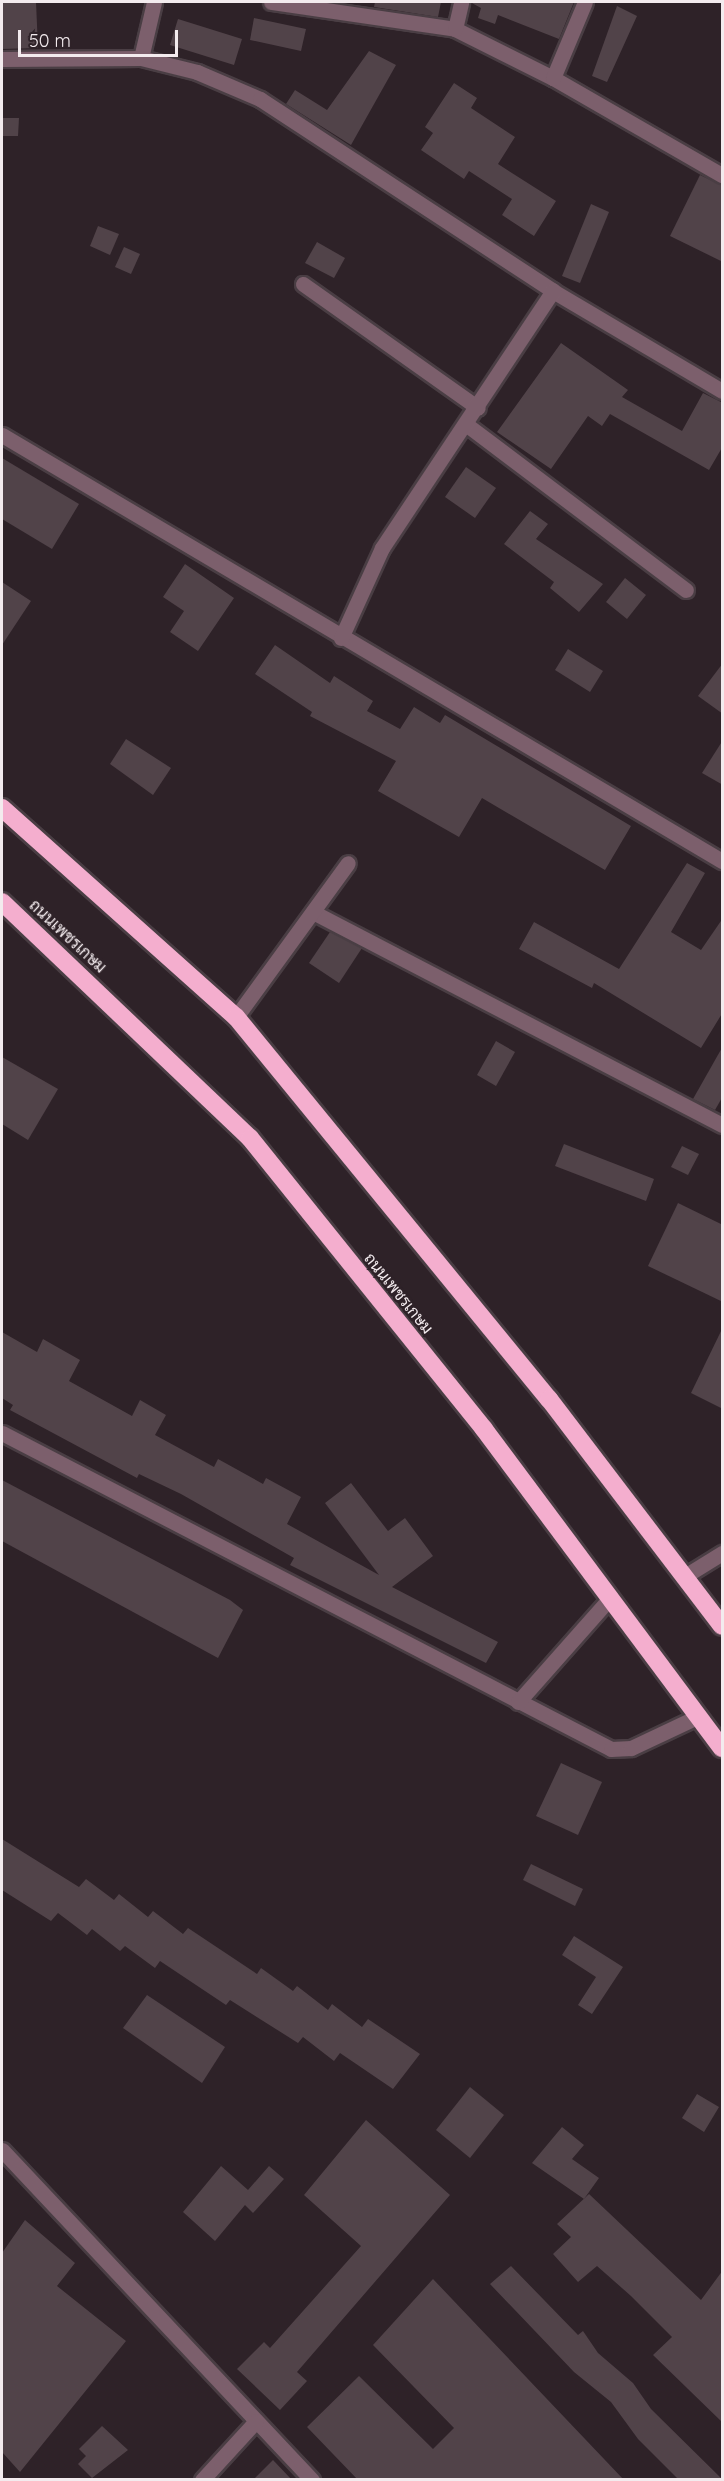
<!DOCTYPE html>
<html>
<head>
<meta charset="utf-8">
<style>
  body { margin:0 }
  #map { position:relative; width:724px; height:2481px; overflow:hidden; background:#2e2228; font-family:Quicksand,Sarabun,sans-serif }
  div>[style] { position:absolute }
  .building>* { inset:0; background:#514349 }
  .roads { filter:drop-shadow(2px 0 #4a3e44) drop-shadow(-2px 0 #4a3e44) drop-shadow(0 2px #4a3e44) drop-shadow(0 -2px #4a3e44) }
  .minor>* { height:15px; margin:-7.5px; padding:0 7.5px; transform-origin:7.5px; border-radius:7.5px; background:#7c5f6c }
  .highway>* { height:18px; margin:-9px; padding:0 9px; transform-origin:9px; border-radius:9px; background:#f4aece }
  span { translate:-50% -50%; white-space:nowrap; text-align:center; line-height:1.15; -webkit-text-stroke:5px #2e2228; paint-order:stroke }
  .street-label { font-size:16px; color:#f3ebee }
  .frame { position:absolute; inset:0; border:3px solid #f3ebee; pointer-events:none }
  .scale { position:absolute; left:18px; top:30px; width:160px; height:27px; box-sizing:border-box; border:3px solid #f3ebee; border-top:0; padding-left:8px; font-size:18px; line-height:21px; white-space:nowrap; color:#f3ebee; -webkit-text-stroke:4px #2e2228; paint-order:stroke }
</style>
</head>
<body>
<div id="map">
  <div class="building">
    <div style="clip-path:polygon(2px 2px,36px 2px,38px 48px,2px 49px)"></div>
    <div style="clip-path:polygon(375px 2px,441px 2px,438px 17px,374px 7px)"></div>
    <div style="clip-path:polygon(470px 2px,574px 2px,559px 39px,498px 15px,495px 24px,478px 18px,481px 8px)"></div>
    <div style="clip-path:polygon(617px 6px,637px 16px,607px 82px,592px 76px)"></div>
    <div style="clip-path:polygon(254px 18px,306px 29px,301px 51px,250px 40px)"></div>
    <div style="clip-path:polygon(178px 19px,242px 39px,234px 65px,170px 45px)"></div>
    <div style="clip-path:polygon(369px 51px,396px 65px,351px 145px,286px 104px,295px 90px,327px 110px)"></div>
    <div style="clip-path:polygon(454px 83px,477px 98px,471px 108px,515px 137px,498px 164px,556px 201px,534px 236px,502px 215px,512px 199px,469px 171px,464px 179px,421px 150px,433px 133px,425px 127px)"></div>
    <div style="clip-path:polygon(3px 118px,19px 118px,18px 136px,2px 136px)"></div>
    <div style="clip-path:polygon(700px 175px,723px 186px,723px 262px,670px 236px)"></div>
    <div style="clip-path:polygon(591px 204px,609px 212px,580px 283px,562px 276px)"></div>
    <div style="clip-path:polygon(98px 226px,119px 234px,110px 255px,90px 246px)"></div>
    <div style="clip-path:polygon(317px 242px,345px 258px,334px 278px,305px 263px)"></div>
    <div style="clip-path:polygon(124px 247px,140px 254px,131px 274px,115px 267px)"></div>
    <div style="clip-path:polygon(561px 343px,628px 390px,622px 397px,682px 431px,703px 393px,723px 403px,723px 446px,709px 470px,610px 414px,602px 426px,588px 416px,551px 469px,497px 432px)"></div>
    <div style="clip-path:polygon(2px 458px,79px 504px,52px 549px,2px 519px)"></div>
    <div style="clip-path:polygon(466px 467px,496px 488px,475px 518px,445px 497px)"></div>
    <div style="clip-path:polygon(530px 511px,548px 524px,536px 539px,603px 584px,579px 612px,550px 588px,554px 582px,504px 544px)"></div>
    <div style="clip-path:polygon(185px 564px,234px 598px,198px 651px,170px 632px,184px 611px,163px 597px)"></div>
    <div style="clip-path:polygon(625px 578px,646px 595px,627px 619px,606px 602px)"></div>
    <div style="clip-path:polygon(2px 582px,31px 601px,2px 645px)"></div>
    <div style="clip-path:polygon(275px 645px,330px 683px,334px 676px,373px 701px,367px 711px,400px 729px,414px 707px,440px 723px,445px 715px,631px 826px,605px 870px,482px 798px,459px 837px,378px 791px,396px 761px,310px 716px,312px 712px,255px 674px)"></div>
    <div style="clip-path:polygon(568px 649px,603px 671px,590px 692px,555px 670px)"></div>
    <div style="clip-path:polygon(723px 663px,723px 714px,698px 696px)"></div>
    <div style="clip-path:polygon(126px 739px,171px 768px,153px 795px,110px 764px)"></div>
    <div style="clip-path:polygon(723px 740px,723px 785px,702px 773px)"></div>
    <div style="clip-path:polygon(687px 863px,705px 873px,671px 932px,701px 950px,723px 918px,723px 1012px,701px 1048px,594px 983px,592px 988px,519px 949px,534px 922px,619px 969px)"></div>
    <div style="clip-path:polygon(330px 932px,362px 948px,339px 983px,309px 963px)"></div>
    <div style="clip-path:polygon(496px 1041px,515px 1052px,496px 1086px,477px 1075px)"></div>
    <div style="clip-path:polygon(723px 1046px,723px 1096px,715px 1110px,693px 1099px)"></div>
    <div style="clip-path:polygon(2px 1057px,58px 1089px,28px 1140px,2px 1124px)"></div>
    <div style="clip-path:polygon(564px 1144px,654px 1179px,646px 1201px,555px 1166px)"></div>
    <div style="clip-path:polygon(682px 1146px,699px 1154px,688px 1175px,671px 1167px)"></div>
    <div style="clip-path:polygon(678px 1203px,723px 1225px,723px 1302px,648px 1266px)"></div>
    <div style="clip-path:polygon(723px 1327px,723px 1409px,691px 1393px)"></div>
    <div style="clip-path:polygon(2px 1332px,37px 1352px,43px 1339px,80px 1360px,69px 1381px,132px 1416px,140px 1400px,166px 1415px,155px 1435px,214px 1467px,218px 1459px,263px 1484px,266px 1478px,301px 1497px,287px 1524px,379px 1575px,325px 1503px,351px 1483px,388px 1531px,405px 1518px,433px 1556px,392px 1587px,498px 1642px,486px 1663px,290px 1565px,294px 1558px,181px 1494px,139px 1474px,137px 1478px,10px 1410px,13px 1405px,2px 1398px)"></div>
    <div style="clip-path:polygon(2px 1480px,230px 1600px,243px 1610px,218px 1658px,2px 1541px)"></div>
    <div style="clip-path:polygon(561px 1763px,602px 1782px,578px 1835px,536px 1816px)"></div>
    <div style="clip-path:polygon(2px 1839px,79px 1887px,86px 1879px,114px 1900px,119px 1894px,148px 1917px,153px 1911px,183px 1934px,188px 1928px,257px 1974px,261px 1968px,293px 1991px,297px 1986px,328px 2010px,332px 2004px,362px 2027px,368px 2019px,420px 2054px,393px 2089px,340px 2053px,334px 2061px,303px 2037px,298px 2043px,230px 2000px,226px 2005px,160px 1961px,155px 1968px,125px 1946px,120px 1951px,92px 1929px,87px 1935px,58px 1913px,51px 1921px,2px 1890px)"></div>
    <div style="clip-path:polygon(531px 1864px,583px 1889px,575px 1906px,523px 1880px)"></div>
    <div style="clip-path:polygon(574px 1936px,623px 1967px,592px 2014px,578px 2005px,596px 1977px,562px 1955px)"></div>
    <div style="clip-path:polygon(147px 1995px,225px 2047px,202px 2083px,123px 2028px)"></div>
    <div style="clip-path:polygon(470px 2087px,504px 2115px,470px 2158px,436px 2130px)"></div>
    <div style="clip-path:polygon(697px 2094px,719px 2107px,704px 2132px,682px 2118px)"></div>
    <div style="clip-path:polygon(366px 2120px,450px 2195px,297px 2372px,307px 2381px,280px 2410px,237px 2369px,264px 2342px,270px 2348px,361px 2246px,304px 2195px)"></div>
    <div style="clip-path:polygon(562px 2127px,584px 2145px,572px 2159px,599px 2178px,584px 2199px,532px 2163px)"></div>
    <div style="clip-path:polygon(221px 2166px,248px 2190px,269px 2166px,284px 2179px,253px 2213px,245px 2205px,215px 2241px,183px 2212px)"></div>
    <div style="clip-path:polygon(589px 2194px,701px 2300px,723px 2270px,723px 2423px,653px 2355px,672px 2337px,631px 2296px,597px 2266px,578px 2282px,553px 2254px,571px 2237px,557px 2224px)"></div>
    <div style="clip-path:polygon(25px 2220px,75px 2263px,57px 2286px,126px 2341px,20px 2472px,2px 2452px,2px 2253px)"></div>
    <div style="clip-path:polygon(511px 2266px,578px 2335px,583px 2331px,598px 2353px,633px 2383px,651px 2409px,723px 2480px,679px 2480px,638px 2439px,611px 2402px,574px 2372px,490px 2284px)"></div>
    <div style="clip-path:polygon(433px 2279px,624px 2480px,358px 2480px,307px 2427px,359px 2376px,433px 2449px,454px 2428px,373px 2345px)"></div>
    <div style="clip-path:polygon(102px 2426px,128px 2450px,92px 2478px,78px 2464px,86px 2456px,79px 2449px)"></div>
    <div style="clip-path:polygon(273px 2460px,292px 2480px,253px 2480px)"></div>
  </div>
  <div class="roads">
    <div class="minor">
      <div style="left:271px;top:2px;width:186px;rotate:8.3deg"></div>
      <div style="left:455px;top:29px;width:110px;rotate:26.6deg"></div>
      <div style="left:553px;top:78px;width:195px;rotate:29.9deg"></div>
      <div style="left:455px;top:29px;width:28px;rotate:-77deg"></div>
      <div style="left:141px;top:58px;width:57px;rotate:-76.9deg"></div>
      <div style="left:2px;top:59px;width:139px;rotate:-0.4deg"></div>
      <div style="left:141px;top:58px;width:58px;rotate:14deg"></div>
      <div style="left:197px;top:72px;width:69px;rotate:23.2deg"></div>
      <div style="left:260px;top:99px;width:350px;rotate:33.2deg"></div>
      <div style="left:553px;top:291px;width:196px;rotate:30.6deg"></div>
      <div style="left:553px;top:78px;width:82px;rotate:-67.2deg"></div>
      <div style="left:303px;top:284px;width:214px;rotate:35.3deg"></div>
      <div style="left:467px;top:425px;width:274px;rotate:37deg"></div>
      <div style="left:2px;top:435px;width:837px;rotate:30.61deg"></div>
      <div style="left:341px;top:638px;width:99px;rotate:-65.5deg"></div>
      <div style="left:382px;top:548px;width:309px;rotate:-56.4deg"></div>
      <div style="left:313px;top:912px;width:461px;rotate:27.5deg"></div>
      <div style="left:236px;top:1017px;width:190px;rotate:-54deg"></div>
      <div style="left:2px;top:1433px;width:686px;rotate:27.42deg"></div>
      <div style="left:611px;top:1749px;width:20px;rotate:-3deg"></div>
      <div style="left:631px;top:1748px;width:75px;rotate:-25.2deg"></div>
      <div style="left:685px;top:1576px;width:44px;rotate:-31.9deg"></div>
      <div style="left:518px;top:1702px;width:139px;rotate:-48.5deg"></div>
      <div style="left:2px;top:2150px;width:453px;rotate:46.8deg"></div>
      <div style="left:202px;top:2480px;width:80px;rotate:-47.5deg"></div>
    </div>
    <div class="highway">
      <div style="left:2px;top:808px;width:314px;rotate:41.8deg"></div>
      <div style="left:236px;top:1017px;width:494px;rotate:50.7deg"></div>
      <div style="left:549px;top:1399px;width:285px;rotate:52.7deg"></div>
      <div style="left:2px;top:902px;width:342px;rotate:43.6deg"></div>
      <div style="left:250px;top:1138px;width:373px;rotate:51.2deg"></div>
      <div style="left:484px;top:1429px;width:398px;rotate:53.3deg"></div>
    </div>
  </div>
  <div class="street-label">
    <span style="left:68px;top:936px;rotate:43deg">ถนนเพชรเกษม</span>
    <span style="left:399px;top:1293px;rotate:51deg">ถนนเพชรเกษม</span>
  </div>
  <div class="frame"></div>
  <div class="scale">50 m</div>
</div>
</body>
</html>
